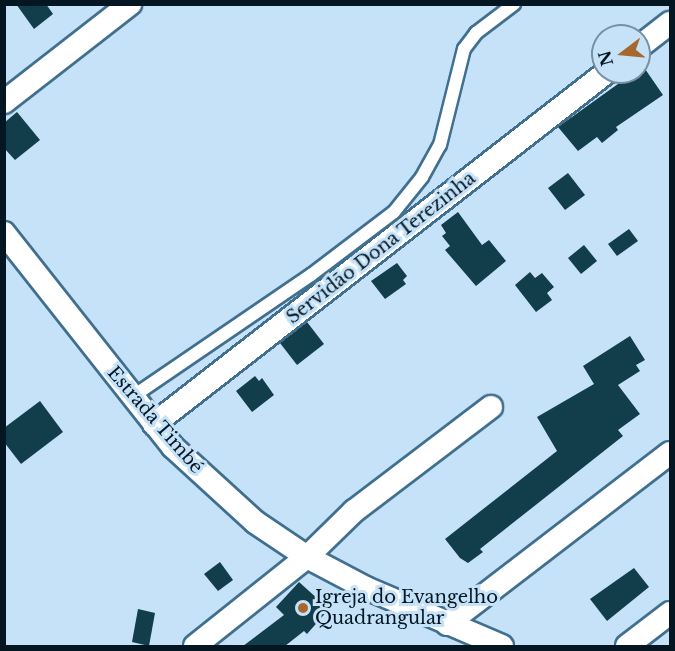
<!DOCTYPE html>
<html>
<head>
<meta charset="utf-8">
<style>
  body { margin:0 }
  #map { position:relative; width:675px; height:651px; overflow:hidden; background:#c5e2f8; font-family:"Libre Baskerville",serif }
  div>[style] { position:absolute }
  .building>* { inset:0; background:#123d4a }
  .roads { filter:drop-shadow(2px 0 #406f8f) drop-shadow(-2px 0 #406f8f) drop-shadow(0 2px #406f8f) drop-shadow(0 -2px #406f8f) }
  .service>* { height:12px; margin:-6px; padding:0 6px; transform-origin:6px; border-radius:6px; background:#fff }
  .minor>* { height:22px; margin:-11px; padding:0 11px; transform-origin:11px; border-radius:11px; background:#fff }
  .dots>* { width:16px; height:16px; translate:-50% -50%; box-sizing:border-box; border:3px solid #c5e2f8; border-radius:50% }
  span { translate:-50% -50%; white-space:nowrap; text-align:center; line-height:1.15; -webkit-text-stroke:6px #c5e2f8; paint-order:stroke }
  .street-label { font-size:18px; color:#031622 }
  .poi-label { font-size:18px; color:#031622 }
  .left { translate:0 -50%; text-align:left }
  .frame { position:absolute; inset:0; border:6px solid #031622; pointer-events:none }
  .north { position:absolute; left:591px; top:24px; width:60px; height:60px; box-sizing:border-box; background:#c5e2f8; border:2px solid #7790a2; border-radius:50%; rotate:254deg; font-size:16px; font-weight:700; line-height:24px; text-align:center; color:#031622 }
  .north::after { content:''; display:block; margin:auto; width:21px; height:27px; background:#a6682e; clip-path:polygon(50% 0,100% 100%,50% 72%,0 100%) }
</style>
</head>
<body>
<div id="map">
  <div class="building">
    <div style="clip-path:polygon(16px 4px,46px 4px,53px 14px,34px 29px)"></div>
    <div style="clip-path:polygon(643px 66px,663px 95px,616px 127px,618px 130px,602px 143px,597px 137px,578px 151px,558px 127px)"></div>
    <div style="clip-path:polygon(17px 112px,40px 140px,15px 160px,4px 148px,4px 123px)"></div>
    <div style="clip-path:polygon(568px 173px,585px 195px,565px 210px,548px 188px)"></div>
    <div style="clip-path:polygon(458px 212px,482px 245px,489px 240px,506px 261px,476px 286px,445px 250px,450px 246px,442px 236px,446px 233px,441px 225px)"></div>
    <div style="clip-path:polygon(629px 229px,638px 241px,617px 256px,608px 244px)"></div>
    <div style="clip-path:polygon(584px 245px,597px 261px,581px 274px,568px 258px)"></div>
    <div style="clip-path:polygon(397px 263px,407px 276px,403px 280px,406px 284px,385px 299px,371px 281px)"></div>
    <div style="clip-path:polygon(530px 272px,535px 278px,542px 273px,554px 287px,547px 293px,552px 300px,536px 312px,515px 285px)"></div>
    <div style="clip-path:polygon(307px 322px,324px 344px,297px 365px,280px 343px)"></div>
    <div style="clip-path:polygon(630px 336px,645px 360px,636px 365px,640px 371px,618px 385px,640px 414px,618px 430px,623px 436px,480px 549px,483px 552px,468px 563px,460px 558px,445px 539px,557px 451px,537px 417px,594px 384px,583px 366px)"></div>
    <div style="clip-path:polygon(255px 376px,259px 381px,262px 378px,274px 395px,252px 412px,236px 391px)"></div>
    <div style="clip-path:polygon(40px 401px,63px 432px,21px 464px,4px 442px,4px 428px)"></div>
    <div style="clip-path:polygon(220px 562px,233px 580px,218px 591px,204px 574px)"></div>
    <div style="clip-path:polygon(634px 568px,649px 587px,607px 621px,590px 599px)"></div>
    <div style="clip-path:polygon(299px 582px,329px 609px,307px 634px,304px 631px,285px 646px,243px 646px,284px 615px,276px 607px)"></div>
    <div style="clip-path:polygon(138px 609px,155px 613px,149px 646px,132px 642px)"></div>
  </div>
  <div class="roads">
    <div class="service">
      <div style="left:132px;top:397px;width:217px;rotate:-34.3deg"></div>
      <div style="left:311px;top:275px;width:104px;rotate:-37.2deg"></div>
      <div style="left:394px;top:212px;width:45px;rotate:-51.3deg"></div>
      <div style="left:422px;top:177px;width:37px;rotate:-61deg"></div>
      <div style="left:440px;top:145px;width:99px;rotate:-76deg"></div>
      <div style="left:464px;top:49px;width:20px;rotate:-53deg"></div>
      <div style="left:476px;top:33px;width:48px;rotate:-37.3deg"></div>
    </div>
    <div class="minor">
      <div style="left:639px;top:47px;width:39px;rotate:-38deg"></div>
      <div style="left:4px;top:102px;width:160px;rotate:-37.9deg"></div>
      <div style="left:4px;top:233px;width:273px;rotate:51.7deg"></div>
      <div style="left:173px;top:447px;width:111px;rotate:42.4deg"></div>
      <div style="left:255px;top:522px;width:63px;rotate:33.9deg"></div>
      <div style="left:307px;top:557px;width:67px;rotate:27.7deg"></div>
      <div style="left:366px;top:588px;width:148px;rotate:23.1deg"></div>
      <div style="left:154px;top:424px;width:574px;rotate:-37.85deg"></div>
      <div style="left:447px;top:624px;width:281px;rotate:-37.5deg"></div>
      <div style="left:195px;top:646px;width:143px;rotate:-38.5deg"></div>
      <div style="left:307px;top:557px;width:66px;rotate:-44.4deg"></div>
      <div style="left:354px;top:511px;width:172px;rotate:-37.2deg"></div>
      <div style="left:627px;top:646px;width:54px;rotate:-37.5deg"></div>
    </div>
  </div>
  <div class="dots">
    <div style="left:303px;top:608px;background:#a6682e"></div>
  </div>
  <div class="street-label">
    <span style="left:381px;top:248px;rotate:-38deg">Servidão Dona Terezinha</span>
    <span style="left:155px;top:420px;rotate:49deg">Estrada Timbé</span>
  </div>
  <div class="poi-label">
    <span class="left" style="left:315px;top:608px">Igreja do Evangelho<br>Quadrangular</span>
  </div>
  <div class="frame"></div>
  <div class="north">N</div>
</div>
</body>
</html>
